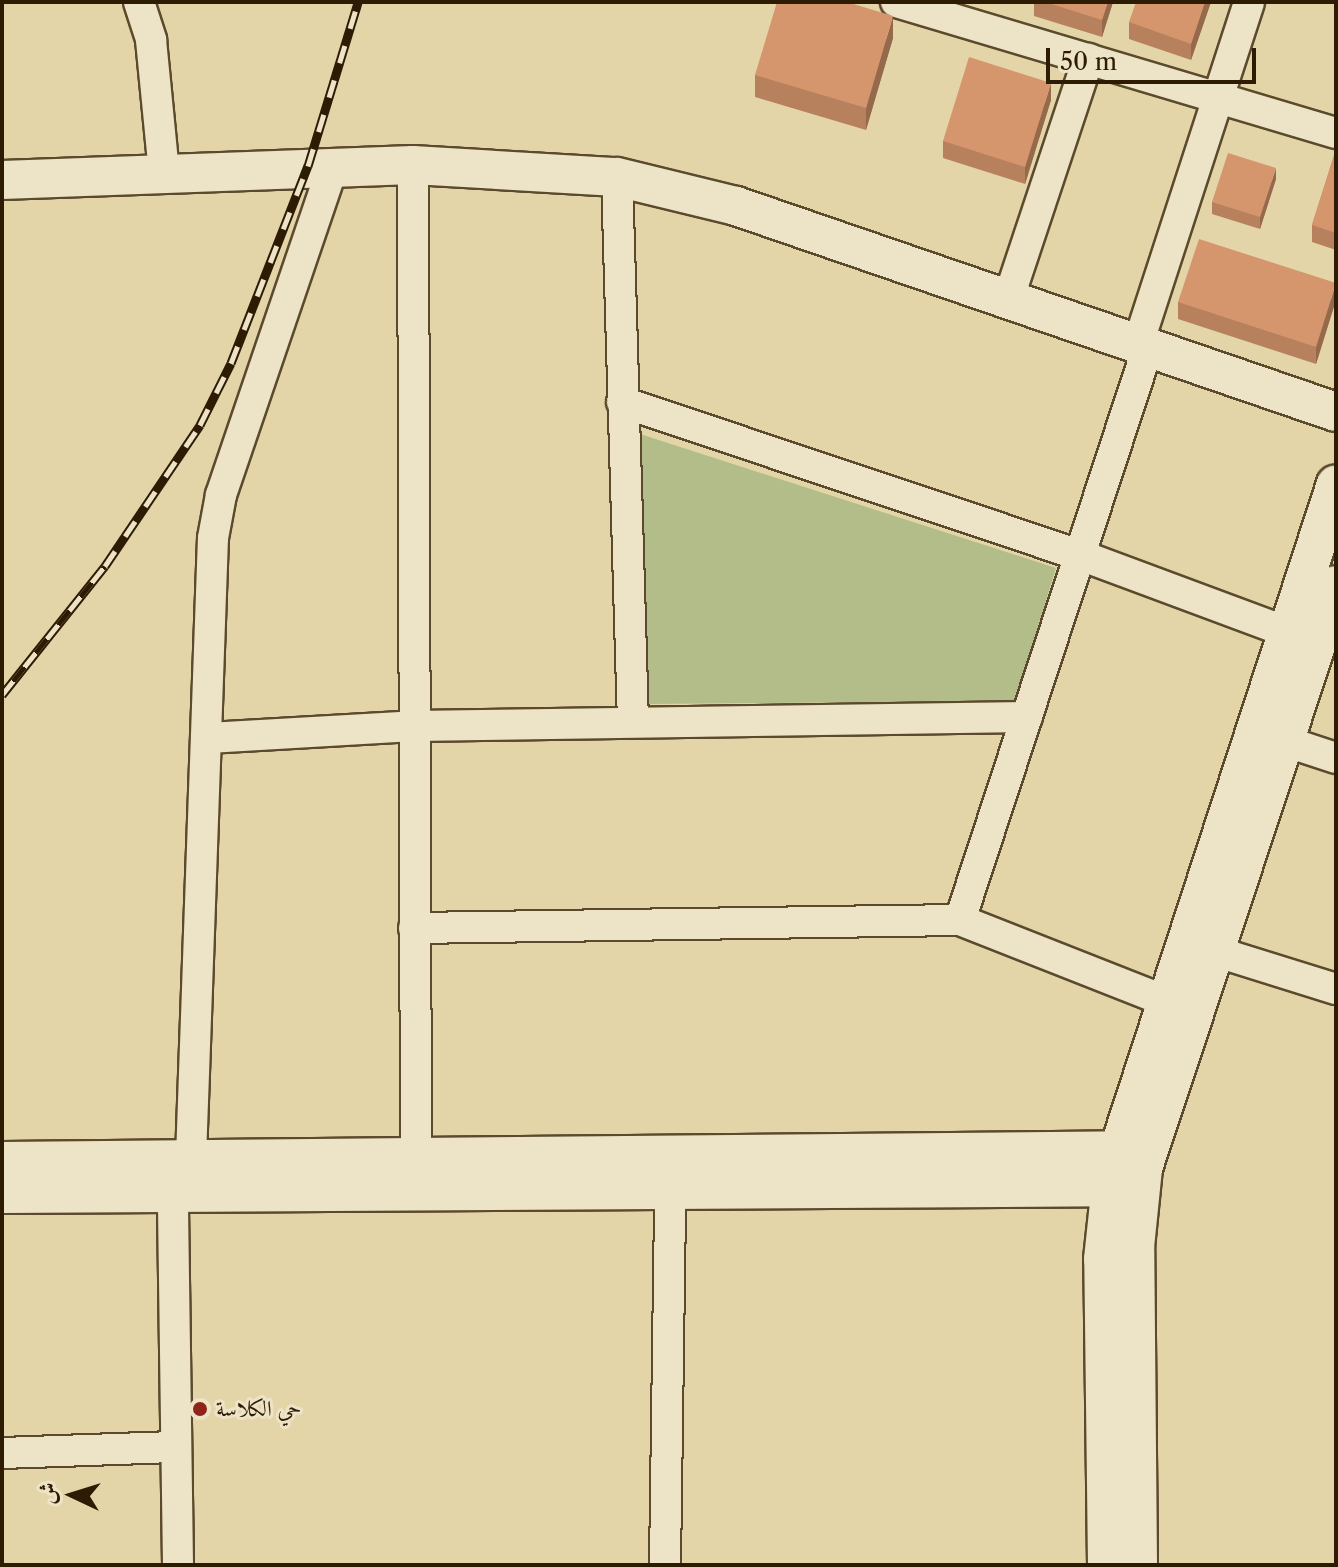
<!DOCTYPE html>
<html>
<head>
<meta charset="utf-8">
<style>
  body { margin:0 }
  #map { position:relative; width:1338px; height:1567px; overflow:hidden; background:#e4d5a9; font-family:"Libre Caslon Text",Amiri,serif }
  div>[style] { position:absolute }
  .green>* { inset:0; background:#b2bd89 }
  .roads { filter:drop-shadow(2px 0 #5b4a2c) drop-shadow(-2px 0 #5b4a2c) drop-shadow(0 2px #5b4a2c) drop-shadow(0 -2px #5b4a2c) }
  .minor>* { height:30px; margin:-15px; padding:0 15px; transform-origin:15px; border-radius:15px; background:#ede4c7 }
  .tertiary>* { height:38px; margin:-19px; padding:0 19px; transform-origin:19px; border-radius:19px; background:#ede4c7 }
  .rail>* { height:9px; margin-top:-4.5px; transform-origin:0; background:repeating-linear-gradient(90deg,#ede4c7 0 18px,#2d1b03 0 36px); box-sizing:border-box; border-block:2px solid #2d1b03 }
  .wall>* { inset:0; background:#b7815e }
  .shaded-wall>* { inset:0; background:#95694c }
  .building>* { inset:0; background:#d5966d }
  .dots>* { width:22px; height:22px; translate:-50% -50%; box-sizing:border-box; border:4px solid #ede4c7; border-radius:50% }
  span { translate:-50% -50%; white-space:nowrap; text-align:center; line-height:1.15; -webkit-text-stroke:6px #ede4c7; paint-order:stroke }
  .poi-label { font-size:22px; color:#2d1b03 }
  .left { translate:0 -50%; text-align:left }
  .frame { position:absolute; inset:0; border:4px solid #2d1b03; pointer-events:none }
  .north { position:absolute; left:32px; top:1455px; width:80px; height:80px; -webkit-text-stroke:6px #ede4c7; paint-order:stroke; rotate:274deg; font-size:22px; font-weight:700; line-height:32px; text-align:center; color:#2d1b03 }
  .north::after { content:''; display:block; margin:auto; width:28px; height:36px; background:#2d1b03; clip-path:polygon(50% 0,100% 100%,50% 72%,0 100%) }
  .scale { position:absolute; left:1046px; top:48px; width:210px; height:36px; box-sizing:border-box; border:4px solid #2d1b03; border-top:0; padding-left:10px; font-size:24px; line-height:28px; white-space:nowrap; color:#2d1b03; -webkit-text-stroke:6px #ede4c7; paint-order:stroke }
</style>
</head>
<body>
<div id="map">
  <div class="green">
    <div style="clip-path:polygon(640px 434px,1056px 568px,1015px 701px,649px 704px)"></div>
  </div>
  <div class="roads">
    <div class="minor">
      <div style="left:139px;top:2px;width:40px;rotate:72deg"></div>
      <div style="left:151px;top:40px;width:133px;rotate:84.4deg"></div>
      <div style="left:896px;top:2px;width:459px;rotate:16.6deg"></div>
      <div style="left:413px;top:165px;width:991px;rotate:89.83deg"></div>
      <div style="left:617px;top:177px;width:544px;rotate:88.32deg"></div>
      <div style="left:1009px;top:297px;width:251px;rotate:-71.6deg"></div>
      <div style="left:1139px;top:341px;width:356px;rotate:-72deg"></div>
      <div style="left:622px;top:402px;width:483px;rotate:18.5deg"></div>
      <div style="left:1080px;top:555px;width:221px;rotate:20.4deg"></div>
      <div style="left:208px;top:738px;width:206px;rotate:-3.3deg"></div>
      <div style="left:414px;top:726px;width:613px;rotate:-0.84deg"></div>
      <div style="left:1284px;top:741px;width:55px;rotate:18.1deg"></div>
      <div style="left:960px;top:920px;width:606px;rotate:-71.83deg"></div>
      <div style="left:414px;top:928px;width:546px;rotate:-0.84deg"></div>
      <div style="left:960px;top:920px;width:221px;rotate:21.5deg"></div>
      <div style="left:1214px;top:951px;width:128px;rotate:17.3deg"></div>
      <div style="left:2px;top:1453px;width:172px;rotate:-2deg"></div>
      <div style="left:178px;top:1565px;width:374px;rotate:-90.8deg"></div>
      <div style="left:173px;top:1191px;width:38px;rotate:-61deg"></div>
      <div style="left:191px;top:1158px;width:620px;rotate:-87.97deg"></div>
      <div style="left:213px;top:538px;width:44px;rotate:-79.5deg"></div>
      <div style="left:221px;top:495px;width:348px;rotate:-71.2deg"></div>
      <div style="left:665px;top:1565px;width:376px;rotate:-89.2deg"></div>
    </div>
    <div class="tertiary">
      <div style="left:2px;top:180px;width:411px;rotate:-2.1deg"></div>
      <div style="left:413px;top:165px;width:204px;rotate:3.4deg"></div>
      <div style="left:617px;top:177px;width:122px;rotate:13.7deg"></div>
      <div style="left:736px;top:206px;width:634px;rotate:18.95deg"></div>
      <div style="left:2px;top:1161px;width:1146px;rotate:-0.55deg"></div>
      <div style="left:2px;top:1194px;width:1138px;rotate:-0.35deg"></div>
      <div style="left:1107px;top:1565px;width:306px;rotate:-90.7deg"></div>
      <div style="left:1103px;top:1259px;width:93px;rotate:-83.8deg"></div>
      <div style="left:1113px;top:1167px;width:718px;rotate:-71.92deg"></div>
      <div style="left:1138px;top:1565px;width:318px;rotate:-90.5deg"></div>
      <div style="left:1135px;top:1247px;width:79px;rotate:-84.2deg"></div>
      <div style="left:1143px;top:1168px;width:614px;rotate:-71.68deg"></div>
    </div>
  </div>
  <div class="rail">
    <div style="left:2px;top:695px;width:165px;rotate:-51.4deg"></div>
    <div style="left:105px;top:566px;width:170px;rotate:-56deg"></div>
    <div style="left:200px;top:425px;width:69px;rotate:-63.4deg"></div>
    <div style="left:231px;top:363px;width:212px;rotate:-68.7deg"></div>
    <div style="left:308px;top:166px;width:171px;rotate:-73deg"></div>
  </div>
  <div class="wall">
    <div style="clip-path:polygon(1034px 2px,1113px 2px,1102px 37px,1034px 16px)"></div>
    <div style="clip-path:polygon(1211px 2px,1191px 60px,1129px 39px,1129px 22px)"></div>
    <div style="clip-path:polygon(893px 38px,866px 130px,755px 97px,755px 75px)"></div>
    <div style="clip-path:polygon(1051px 100px,1025px 184px,943px 158px,943px 141px)"></div>
    <div style="clip-path:polygon(1336px 149px,1336px 250px,1312px 242px,1312px 225px)"></div>
    <div style="clip-path:polygon(1276px 179px,1260px 229px,1212px 214px,1212px 202px)"></div>
    <div style="clip-path:polygon(1336px 300px,1316px 364px,1178px 319px,1178px 302px)"></div>
  </div>
  <div class="shaded-wall">
    <div style="clip-path:polygon(1108px 2px,1113px 2px,1102px 37px,1102px 20px)"></div>
    <div style="clip-path:polygon(1205px 2px,1211px 2px,1191px 60px,1191px 44px)"></div>
    <div style="clip-path:polygon(893px 16px,893px 38px,866px 130px,866px 108px)"></div>
    <div style="clip-path:polygon(1051px 83px,1051px 100px,1025px 184px,1025px 167px)"></div>
    <div style="clip-path:polygon(1276px 168px,1276px 179px,1260px 229px,1260px 217px)"></div>
    <div style="clip-path:polygon(1336px 283px,1336px 300px,1316px 364px,1316px 347px)"></div>
  </div>
  <div class="building">
    <div style="clip-path:polygon(777px 2px,847px 2px,893px 16px,866px 108px,755px 75px)"></div>
    <div style="clip-path:polygon(1045px 2px,1108px 2px,1102px 20px)"></div>
    <div style="clip-path:polygon(1136px 2px,1205px 2px,1191px 44px,1129px 22px)"></div>
    <div style="clip-path:polygon(969px 57px,1051px 83px,1025px 167px,943px 141px)"></div>
    <div style="clip-path:polygon(1336px 149px,1336px 233px,1312px 225px)"></div>
    <div style="clip-path:polygon(1228px 153px,1276px 168px,1260px 217px,1212px 202px)"></div>
    <div style="clip-path:polygon(1199px 239px,1336px 283px,1316px 347px,1178px 302px)"></div>
  </div>
  <div class="dots">
    <div style="left:200px;top:1409px;background:#8f2418"></div>
  </div>
  <div class="poi-label">
    <span class="left" style="left:216px;top:1409px">حي الكلاسة</span>
  </div>
  <div class="frame"></div>
  <div class="north">ش</div>
  <div class="scale">50 m</div>
</div>
</body>
</html>
